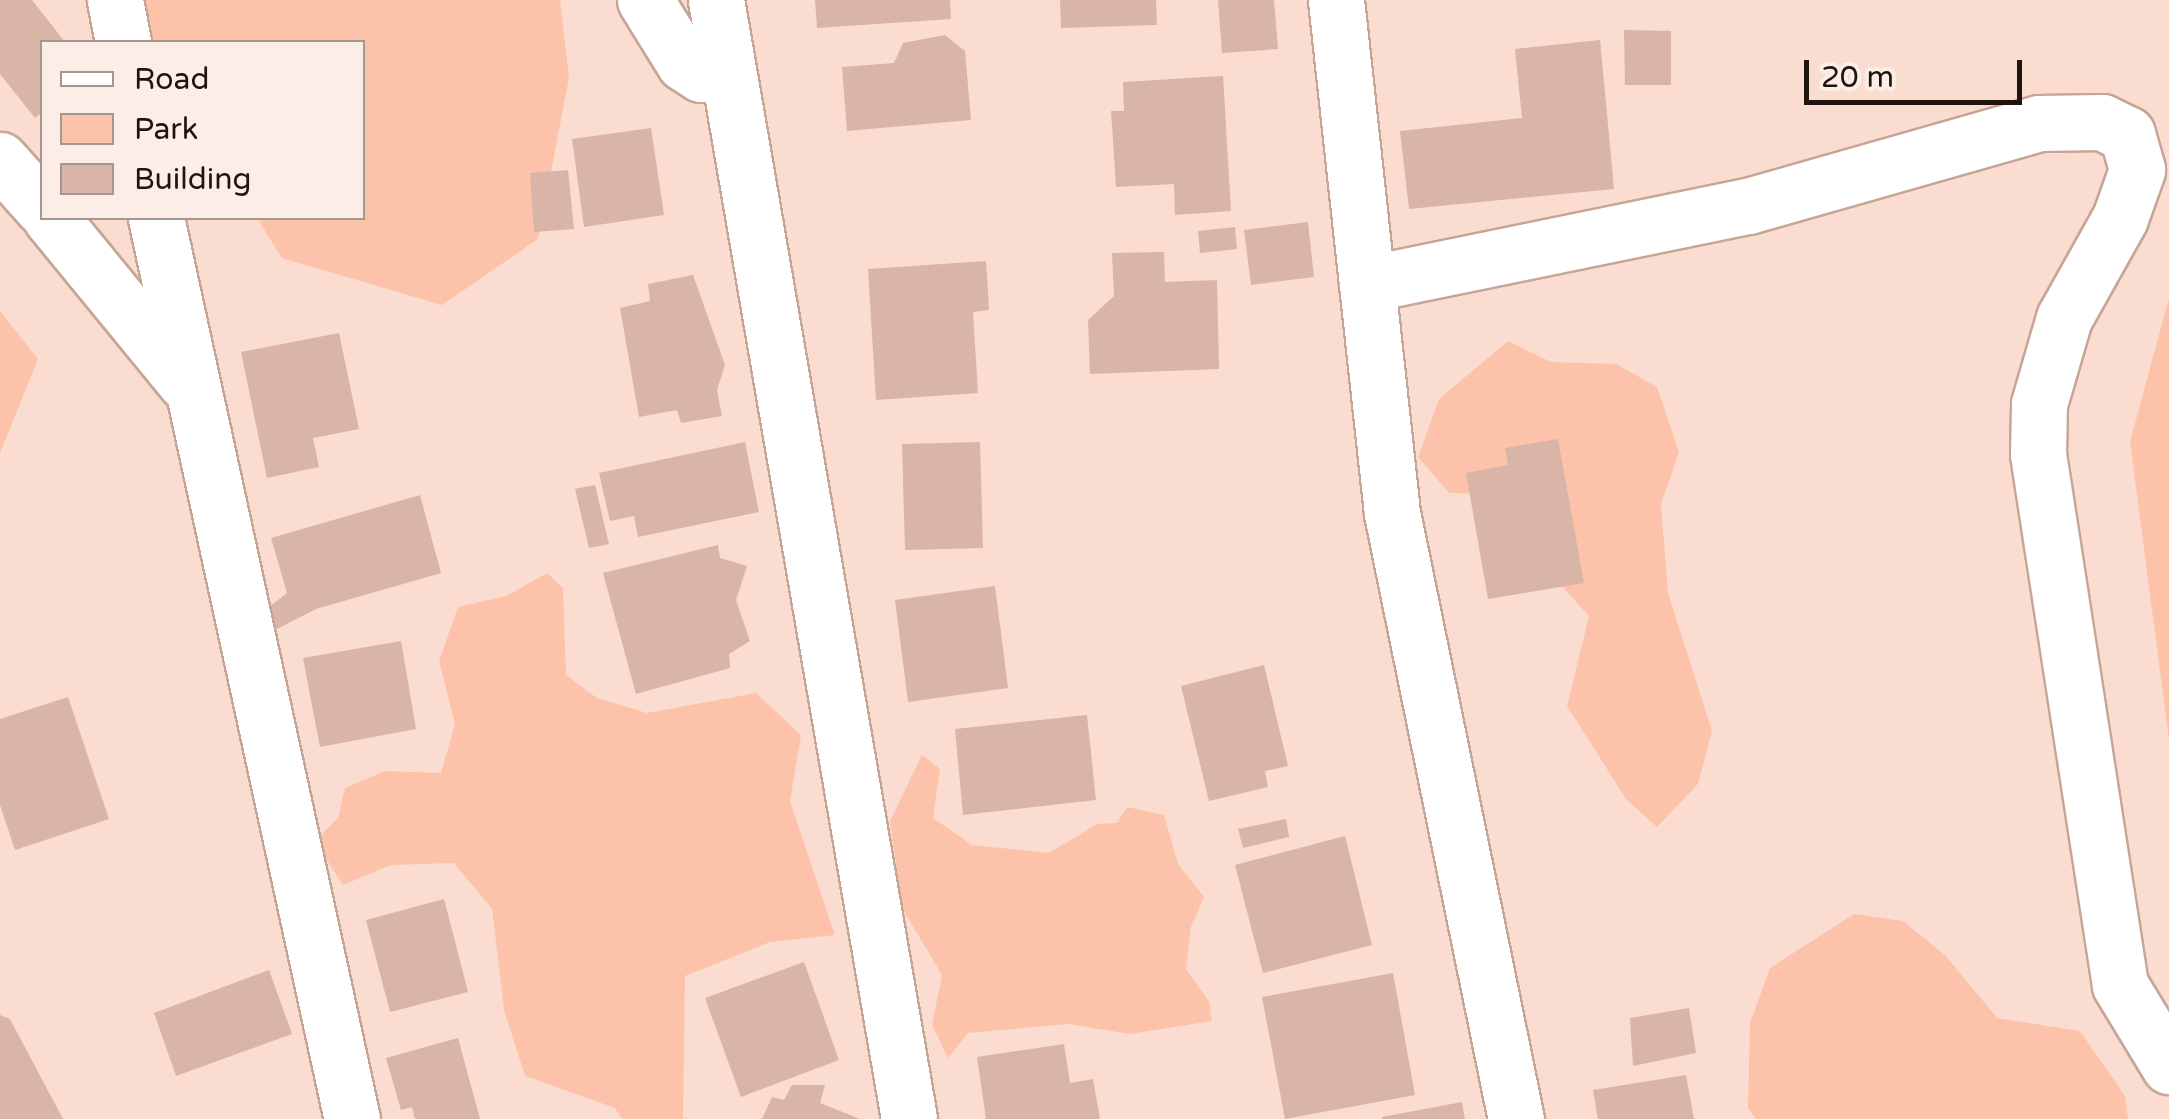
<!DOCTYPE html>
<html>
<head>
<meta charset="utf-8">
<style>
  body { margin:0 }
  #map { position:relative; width:2169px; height:1119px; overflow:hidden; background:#faddd0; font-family:"Varela Round",sans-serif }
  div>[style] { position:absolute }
  .green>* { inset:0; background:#fdc3aa }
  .building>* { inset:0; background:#d8b5a6 }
  .roads { filter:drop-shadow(2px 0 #c7a596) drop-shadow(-2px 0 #c7a596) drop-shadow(0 2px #c7a596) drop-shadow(0 -2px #c7a596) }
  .minor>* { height:55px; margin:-27.5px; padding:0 27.5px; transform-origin:27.5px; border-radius:27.5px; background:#fff }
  span { translate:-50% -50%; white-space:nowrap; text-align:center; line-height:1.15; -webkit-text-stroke:8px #fceee7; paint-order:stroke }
  .legend { position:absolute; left:40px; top:40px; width:325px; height:180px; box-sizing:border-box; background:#fceee7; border:2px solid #a49790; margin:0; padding:12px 18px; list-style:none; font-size:30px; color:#20140e }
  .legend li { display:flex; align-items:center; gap:20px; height:50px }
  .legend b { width:50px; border:2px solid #a49790 }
  .scale { position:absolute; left:1804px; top:60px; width:218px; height:45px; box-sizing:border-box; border:5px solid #20140e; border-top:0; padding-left:12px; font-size:30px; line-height:35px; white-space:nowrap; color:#20140e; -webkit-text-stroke:8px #fceee7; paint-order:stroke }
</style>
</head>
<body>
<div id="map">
  <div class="green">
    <div style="clip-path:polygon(143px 0,560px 0,569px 78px,538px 239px,442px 305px,282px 258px,257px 218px,362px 218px,362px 42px,150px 42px)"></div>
    <div style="clip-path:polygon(2169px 298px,2169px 740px,2130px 442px)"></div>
    <div style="clip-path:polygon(0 311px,38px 359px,0 453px)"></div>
    <div style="clip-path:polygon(1508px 341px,1551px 362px,1616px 364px,1657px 387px,1679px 452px,1661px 504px,1668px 593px,1712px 731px,1698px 784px,1657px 827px,1626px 799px,1567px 706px,1589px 616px,1548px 571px,1535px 495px,1449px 493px,1418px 457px,1439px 399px)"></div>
    <div style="clip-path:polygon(547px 573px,563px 588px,566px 675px,597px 698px,647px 713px,756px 693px,801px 735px,790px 801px,835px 935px,770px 942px,685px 976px,683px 1119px,622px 1119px,615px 1108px,525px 1076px,504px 1010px,492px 909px,454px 863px,391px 865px,343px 885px,315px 841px,338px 818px,345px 788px,385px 771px,441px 773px,455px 724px,439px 661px,458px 607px,506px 596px)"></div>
    <div style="clip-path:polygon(922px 755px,940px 769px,933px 818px,972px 845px,1049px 853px,1097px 824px,1117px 823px,1127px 807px,1164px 815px,1178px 864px,1204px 897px,1191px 927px,1186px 969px,1209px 1001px,1212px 1021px,1130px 1034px,1068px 1024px,968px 1033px,948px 1058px,932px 1025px,942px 975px,902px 908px,890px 821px)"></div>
    <div style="clip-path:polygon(1854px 914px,1903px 921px,1945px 955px,1997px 1018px,2080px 1031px,2125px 1096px,2128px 1119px,1756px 1119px,1748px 1108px,1750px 1023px,1770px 968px)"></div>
  </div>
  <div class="building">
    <div style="clip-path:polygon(0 0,32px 0,65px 42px,42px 42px,42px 112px,35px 118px,0 74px)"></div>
    <div style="clip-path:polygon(815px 0,950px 0,951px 19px,817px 28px)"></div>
    <div style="clip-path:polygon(1060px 0,1156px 0,1157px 25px,1061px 28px)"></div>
    <div style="clip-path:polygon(1218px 0,1274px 0,1278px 49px,1222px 53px)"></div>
    <div style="clip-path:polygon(1624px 30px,1671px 31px,1671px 85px,1625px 85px)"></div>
    <div style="clip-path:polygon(945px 35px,965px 51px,971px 120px,847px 131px,842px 67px,894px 63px,903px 43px)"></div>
    <div style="clip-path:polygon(1600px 40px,1614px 189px,1409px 209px,1400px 131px,1522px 118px,1515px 49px)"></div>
    <div style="clip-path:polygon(1223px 76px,1231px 211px,1175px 215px,1174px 184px,1116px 187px,1111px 111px,1124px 111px,1123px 82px)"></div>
    <div style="clip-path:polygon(651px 128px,664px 215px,584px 227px,572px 139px)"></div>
    <div style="clip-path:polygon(568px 170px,574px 229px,534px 232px,530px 173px)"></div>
    <div style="clip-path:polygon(1308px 222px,1314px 277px,1251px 285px,1244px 230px)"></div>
    <div style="clip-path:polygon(1235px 227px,1237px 249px,1200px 253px,1198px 231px)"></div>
    <div style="clip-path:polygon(1164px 252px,1165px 282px,1217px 280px,1219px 369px,1090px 374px,1088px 320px,1114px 296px,1112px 253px)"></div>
    <div style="clip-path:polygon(986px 261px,989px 310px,973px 312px,978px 393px,876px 400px,868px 269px)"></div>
    <div style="clip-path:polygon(693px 275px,725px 365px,717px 390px,722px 416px,681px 423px,677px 410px,639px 417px,620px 308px,650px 301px,648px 284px)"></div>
    <div style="clip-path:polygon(339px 333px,359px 429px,313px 438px,319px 467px,267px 478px,241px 352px)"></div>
    <div style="clip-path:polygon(1558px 439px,1584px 583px,1488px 599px,1466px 473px,1508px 465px,1505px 448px)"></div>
    <div style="clip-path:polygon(745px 442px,759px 512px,638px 537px,634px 516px,610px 521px,599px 473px)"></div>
    <div style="clip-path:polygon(980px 442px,983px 548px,905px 550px,902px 444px)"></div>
    <div style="clip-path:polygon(595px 485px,609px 544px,589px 548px,575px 489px)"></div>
    <div style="clip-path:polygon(420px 495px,441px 573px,316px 609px,275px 630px,269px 607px,287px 593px,271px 538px)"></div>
    <div style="clip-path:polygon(718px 545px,720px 558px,747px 566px,736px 600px,750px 641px,729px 654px,730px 668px,636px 694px,603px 573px)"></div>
    <div style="clip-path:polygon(995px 586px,1008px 688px,908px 702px,895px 600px)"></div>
    <div style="clip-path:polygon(401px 641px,416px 729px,320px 747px,303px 658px)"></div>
    <div style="clip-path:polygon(1264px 665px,1288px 766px,1265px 771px,1268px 787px,1209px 801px,1181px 686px)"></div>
    <div style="clip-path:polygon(68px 697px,109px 819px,15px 850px,0 805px,0 719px)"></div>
    <div style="clip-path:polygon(1087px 715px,1096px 800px,963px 815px,955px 729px)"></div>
    <div style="clip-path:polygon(1286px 819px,1289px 837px,1243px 848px,1238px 829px)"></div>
    <div style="clip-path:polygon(1345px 836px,1372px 945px,1263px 973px,1235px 865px)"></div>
    <div style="clip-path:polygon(444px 899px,468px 992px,390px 1012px,366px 920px)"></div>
    <div style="clip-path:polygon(804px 962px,839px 1060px,741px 1097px,705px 998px)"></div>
    <div style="clip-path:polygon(269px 970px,292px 1034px,176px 1076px,154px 1013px)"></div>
    <div style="clip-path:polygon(1393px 973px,1415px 1095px,1285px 1119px,1262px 997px)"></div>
    <div style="clip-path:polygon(1689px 1008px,1696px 1053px,1633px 1066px,1630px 1018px)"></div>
    <div style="clip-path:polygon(0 1015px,10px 1019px,63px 1119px,0 1119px)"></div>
    <div style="clip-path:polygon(458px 1038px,480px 1119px,415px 1119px,412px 1107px,401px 1110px,386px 1058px)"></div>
    <div style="clip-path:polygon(1064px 1044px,1070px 1083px,1093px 1079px,1100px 1119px,986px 1119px,977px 1057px)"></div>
    <div style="clip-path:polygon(1686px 1075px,1694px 1119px,1598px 1119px,1593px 1090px)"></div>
    <div style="clip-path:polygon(792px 1085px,825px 1085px,820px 1103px,860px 1119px,762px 1119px,772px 1097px,784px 1100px)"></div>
    <div style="clip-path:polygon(1462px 1102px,1465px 1119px,1382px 1119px,1382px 1117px)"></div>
  </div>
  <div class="roads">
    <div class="minor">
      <div style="left:115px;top:0;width:43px;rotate:79.2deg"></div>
      <div style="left:645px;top:0;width:74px;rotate:58.2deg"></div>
      <div style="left:684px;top:63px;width:20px;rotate:33deg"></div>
      <div style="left:701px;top:74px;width:27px;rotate:-6deg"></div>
      <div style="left:716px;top:0;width:1136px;rotate:80.21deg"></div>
      <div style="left:1336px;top:0;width:516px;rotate:83.77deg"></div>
      <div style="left:1392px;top:513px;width:619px;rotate:78.44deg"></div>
      <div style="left:0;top:160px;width:63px;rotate:48.2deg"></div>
      <div style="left:51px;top:218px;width:212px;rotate:50.7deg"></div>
      <div style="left:156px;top:218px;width:922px;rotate:77.73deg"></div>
      <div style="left:1367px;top:284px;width:389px;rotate:-11.6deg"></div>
      <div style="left:1748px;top:206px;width:303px;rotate:-15.9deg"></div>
      <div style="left:2039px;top:123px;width:63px;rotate:-0.9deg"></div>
      <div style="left:2102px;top:122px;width:28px;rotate:26deg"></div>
      <div style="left:2127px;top:134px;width:37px;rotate:74deg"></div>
      <div style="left:2137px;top:170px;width:51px;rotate:109.5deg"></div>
      <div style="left:2120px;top:218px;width:115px;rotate:119.2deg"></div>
      <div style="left:2064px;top:318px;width:90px;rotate:106.2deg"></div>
      <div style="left:2039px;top:404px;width:50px;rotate:91.1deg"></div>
      <div style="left:2038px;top:454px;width:537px;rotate:81.22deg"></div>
      <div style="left:2120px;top:985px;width:95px;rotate:58.8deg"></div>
    </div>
  </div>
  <ul class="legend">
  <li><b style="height:12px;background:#fff"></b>Road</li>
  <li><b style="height:28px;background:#fdc3aa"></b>Park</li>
  <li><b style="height:28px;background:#d8b5a6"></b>Building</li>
  </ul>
  <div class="scale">20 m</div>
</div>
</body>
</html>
